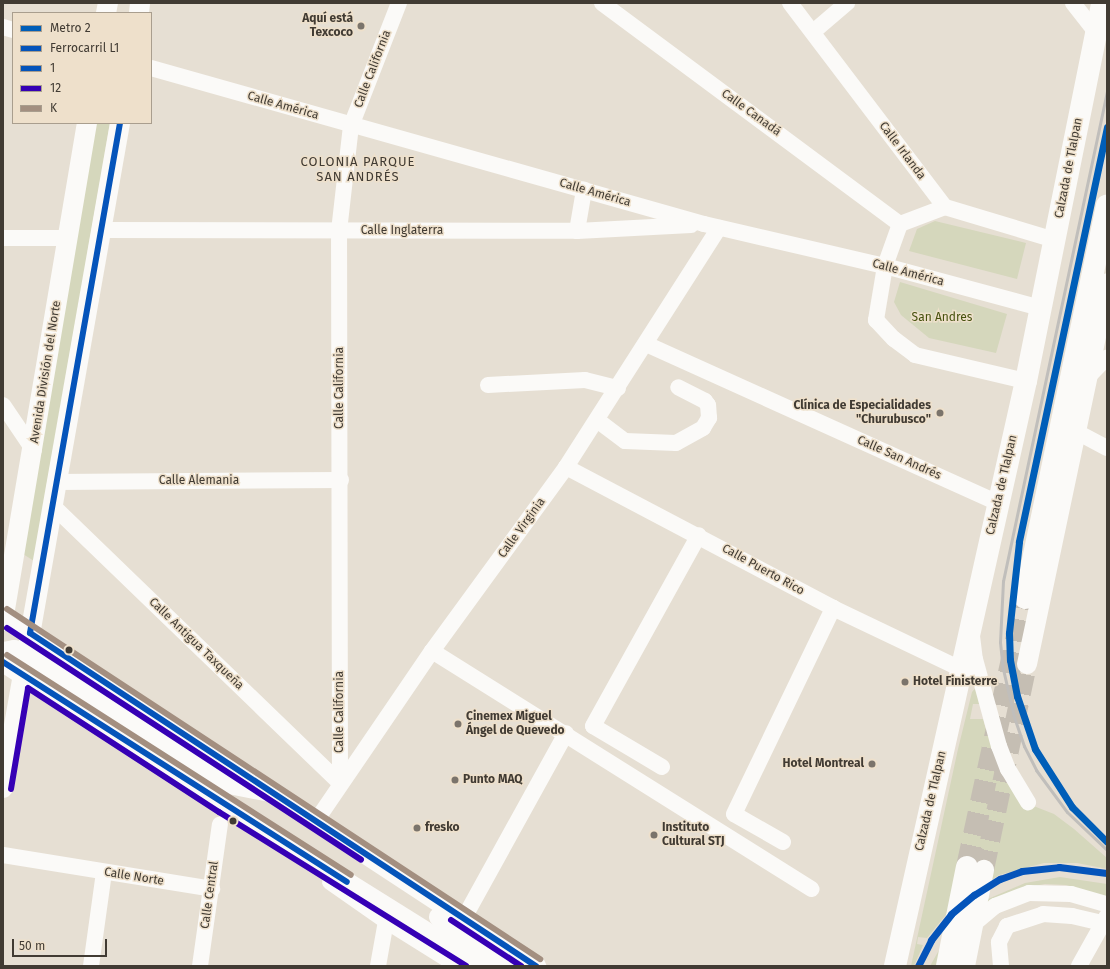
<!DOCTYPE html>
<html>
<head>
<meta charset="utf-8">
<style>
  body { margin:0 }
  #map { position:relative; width:1110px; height:969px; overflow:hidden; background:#e6dfd3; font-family:"Fira Sans",sans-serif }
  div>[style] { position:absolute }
  .green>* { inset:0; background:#d5d7bc }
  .major-tunnel>* { height:20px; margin-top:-10px; transform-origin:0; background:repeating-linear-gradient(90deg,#c5beb3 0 20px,transparent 0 30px) }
  .highway-tunnel>* { height:22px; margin-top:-11px; transform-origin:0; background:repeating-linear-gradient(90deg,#c5beb3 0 22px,transparent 0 33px) }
  .minor>* { height:16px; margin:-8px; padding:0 8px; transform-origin:8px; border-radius:8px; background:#fbfaf8 }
  .major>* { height:20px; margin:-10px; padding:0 10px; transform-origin:10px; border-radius:10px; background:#fbfaf8 }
  .highway>* { height:22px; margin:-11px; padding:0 11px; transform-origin:11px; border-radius:11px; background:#fbfaf8 }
  .rail>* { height:3px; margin:-1.5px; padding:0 1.5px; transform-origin:1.5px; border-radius:1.5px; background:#c0bebb }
  .bus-1>* { height:6px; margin:-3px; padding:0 3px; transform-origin:3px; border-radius:3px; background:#0554ba }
  .bus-2>* { height:6px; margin:-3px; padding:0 3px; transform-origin:3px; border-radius:3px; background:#3600b5 }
  .bus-3>* { height:6px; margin:-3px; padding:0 3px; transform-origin:3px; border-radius:3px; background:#a38f80 }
  .rail-1>* { height:7px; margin:-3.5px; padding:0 3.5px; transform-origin:3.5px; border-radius:3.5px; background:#0554ba }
  .metro-1>* { height:7px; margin:-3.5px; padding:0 3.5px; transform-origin:3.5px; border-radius:3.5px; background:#005eb8 }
  .dots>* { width:11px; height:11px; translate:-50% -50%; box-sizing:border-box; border:2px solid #eee0cb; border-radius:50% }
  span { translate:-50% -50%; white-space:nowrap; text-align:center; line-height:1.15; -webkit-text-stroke:3px #eee0cb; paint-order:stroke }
  .poi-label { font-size:12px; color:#413b33; font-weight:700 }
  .right { translate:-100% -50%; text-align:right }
  .left { translate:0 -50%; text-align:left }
  .street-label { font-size:12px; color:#413b33 }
  .park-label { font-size:12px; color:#46510e }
  .neighbourhood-label { font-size:13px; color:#413b33; letter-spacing:1px }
  .frame { position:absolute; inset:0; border:4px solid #413b33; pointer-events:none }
  .legend { position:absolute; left:12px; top:12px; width:140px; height:112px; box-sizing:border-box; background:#eee0cb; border:1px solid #a99e8e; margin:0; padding:5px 7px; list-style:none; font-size:12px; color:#413b33 }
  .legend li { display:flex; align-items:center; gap:8px; height:20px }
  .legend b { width:20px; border:1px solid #a99e8e }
  .scale { position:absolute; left:12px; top:939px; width:95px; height:18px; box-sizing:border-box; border:2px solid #413b33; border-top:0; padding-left:5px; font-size:12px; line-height:14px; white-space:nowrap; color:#413b33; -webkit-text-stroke:3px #eee0cb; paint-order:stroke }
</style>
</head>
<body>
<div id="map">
  <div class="green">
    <div style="clip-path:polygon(94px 123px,110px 123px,34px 561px,23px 554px)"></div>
    <div style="clip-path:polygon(935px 221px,1026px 243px,1017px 279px,909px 251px,917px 229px)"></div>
    <div style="clip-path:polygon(900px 282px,1007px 314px,996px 353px,929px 338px,901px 315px,894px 302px)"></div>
    <div style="clip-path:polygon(977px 686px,979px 704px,973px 704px,970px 719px,983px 719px,987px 733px,1031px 805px,1054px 814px,1074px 829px,1107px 858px,1107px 869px,1077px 863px,1044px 863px,999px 875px,953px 906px,927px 938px,918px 937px,917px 944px,923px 945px,914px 966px,911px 966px,958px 749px,972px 692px)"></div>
    <div style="clip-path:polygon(1060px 877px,1107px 884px,1107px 897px,1066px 885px,1045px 884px,1023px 888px,935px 966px,930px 966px,947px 936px,988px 899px,1025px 883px)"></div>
  </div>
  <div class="major-tunnel">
    <div style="left:984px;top:870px;width:210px;rotate:-78.2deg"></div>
  </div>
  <div class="highway-tunnel">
    <div style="left:967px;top:867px;width:275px;rotate:-77.8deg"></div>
  </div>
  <div class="minor">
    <div style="left:602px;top:3px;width:371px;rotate:36.6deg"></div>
    <div style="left:790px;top:3px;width:256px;rotate:52.8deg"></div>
    <div style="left:945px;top:207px;width:115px;rotate:16.7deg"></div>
    <div style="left:1073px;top:3px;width:37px;rotate:52deg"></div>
    <div style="left:3px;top:27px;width:10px;rotate:17deg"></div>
    <div style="left:813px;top:32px;width:45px;rotate:-40.5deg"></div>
    <div style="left:151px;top:68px;width:575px;rotate:15.75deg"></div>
    <div style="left:704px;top:224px;width:186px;rotate:13.1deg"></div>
    <div style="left:885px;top:266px;width:162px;rotate:15.1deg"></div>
    <div style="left:945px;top:207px;width:48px;rotate:159.3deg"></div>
    <div style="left:900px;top:224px;width:45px;rotate:109.7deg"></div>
    <div style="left:885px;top:266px;width:55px;rotate:99.5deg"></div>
    <div style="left:876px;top:320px;width:26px;rotate:47deg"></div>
    <div style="left:894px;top:339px;width:26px;rotate:37deg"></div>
    <div style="left:915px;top:355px;width:114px;rotate:13.2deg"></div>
    <div style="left:101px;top:230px;width:476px;rotate:0.1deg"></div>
    <div style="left:577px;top:231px;width:114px;rotate:-3deg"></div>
    <div style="left:577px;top:231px;width:42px;rotate:-80.3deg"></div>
    <div style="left:3px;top:238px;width:65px"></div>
    <div style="left:646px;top:344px;width:386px;rotate:24.3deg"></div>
    <div style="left:1086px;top:379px;width:30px;rotate:-46deg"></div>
    <div style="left:488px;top:385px;width:97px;rotate:-3deg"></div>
    <div style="left:585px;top:380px;width:34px;rotate:14deg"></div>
    <div style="left:3px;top:405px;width:55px;rotate:56deg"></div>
    <div style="left:597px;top:420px;width:35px;rotate:37deg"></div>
    <div style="left:625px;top:441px;width:51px;rotate:2.2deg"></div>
    <div style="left:676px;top:443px;width:31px;rotate:-29deg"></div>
    <div style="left:703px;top:428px;width:12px;rotate:-59deg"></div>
    <div style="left:709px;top:418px;width:13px;rotate:-94deg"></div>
    <div style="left:708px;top:405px;width:5px;rotate:-127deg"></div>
    <div style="left:705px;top:401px;width:30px;rotate:-153deg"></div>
    <div style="left:1075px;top:431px;width:36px;rotate:28deg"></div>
    <div style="left:566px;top:467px;width:302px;rotate:27.8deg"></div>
    <div style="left:833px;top:608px;width:142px;rotate:25.5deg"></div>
    <div style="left:56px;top:482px;width:285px;rotate:-0.4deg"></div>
    <div style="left:52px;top:505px;width:400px;rotate:44deg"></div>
    <div style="left:972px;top:636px;width:23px;rotate:83deg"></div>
    <div style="left:975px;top:659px;width:90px;rotate:74.6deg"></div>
    <div style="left:999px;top:746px;width:25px;rotate:69deg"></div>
    <div style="left:1008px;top:769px;width:39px;rotate:59deg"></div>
    <div style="left:432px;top:651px;width:448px;rotate:32.1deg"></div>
    <div style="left:662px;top:767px;width:80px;rotate:-149.3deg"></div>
    <div style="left:593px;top:726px;width:218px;rotate:-61deg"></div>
    <div style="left:340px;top:783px;width:552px;rotate:-90.1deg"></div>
    <div style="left:339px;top:231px;width:106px;rotate:-83.5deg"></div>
    <div style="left:351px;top:126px;width:132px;rotate:-68.7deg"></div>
    <div style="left:316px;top:821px;width:206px;rotate:-55.7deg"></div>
    <div style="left:432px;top:651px;width:228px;rotate:-53.9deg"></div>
    <div style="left:566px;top:467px;width:284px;rotate:-57.4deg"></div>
    <div style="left:783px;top:842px;width:56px;rotate:-150.3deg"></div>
    <div style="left:734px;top:814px;width:229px;rotate:-64.3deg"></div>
    <div style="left:3px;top:855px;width:212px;rotate:9.2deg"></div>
    <div style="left:330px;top:882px;width:68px;rotate:34.9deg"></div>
    <div style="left:386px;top:921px;width:85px;rotate:32deg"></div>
    <div style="left:464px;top:918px;width:211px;rotate:-61.1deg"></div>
    <div style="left:970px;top:927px;width:33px;rotate:-40deg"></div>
    <div style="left:995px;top:906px;width:36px;rotate:-21deg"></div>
    <div style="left:1029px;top:893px;width:42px;rotate:1.4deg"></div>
    <div style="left:1071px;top:894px;width:37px;rotate:16deg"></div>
    <div style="left:91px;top:966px;width:95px;rotate:-82.1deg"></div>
    <div style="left:200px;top:966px;width:143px;rotate:-82deg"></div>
    <div style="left:378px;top:966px;width:46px;rotate:-79.9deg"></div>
    <div style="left:1001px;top:966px;width:24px;rotate:-95deg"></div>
    <div style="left:999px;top:942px;width:18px;rotate:-63deg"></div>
    <div style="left:1007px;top:926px;width:38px;rotate:-18deg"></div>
    <div style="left:1043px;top:914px;width:29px;rotate:4deg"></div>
    <div style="left:1072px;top:916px;width:32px;rotate:13deg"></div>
    <div style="left:1079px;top:966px;width:57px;rotate:-60.8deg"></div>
  </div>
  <div class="major">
    <div style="left:106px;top:13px;width:10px;rotate:-79deg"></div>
    <div style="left:139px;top:13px;width:10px;rotate:-84deg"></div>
    <div style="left:3px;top:616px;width:638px;rotate:33.29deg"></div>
    <div style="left:3px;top:621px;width:505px;rotate:-80.43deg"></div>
    <div style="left:3px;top:652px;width:11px;rotate:-10deg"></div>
    <div style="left:14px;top:650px;width:13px;rotate:13deg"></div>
    <div style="left:27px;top:653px;width:224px;rotate:33.7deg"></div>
    <div style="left:213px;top:777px;width:17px;rotate:24deg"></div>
    <div style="left:229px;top:784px;width:38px;rotate:11deg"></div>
    <div style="left:3px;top:662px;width:262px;rotate:33deg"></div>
    <div style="left:223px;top:805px;width:304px;rotate:32deg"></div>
    <div style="left:1027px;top:664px;width:389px;rotate:-78.1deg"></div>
    <div style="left:3px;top:788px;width:675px;rotate:-80.02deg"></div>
    <div style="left:439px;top:917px;width:85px;rotate:35deg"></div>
    <div style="left:965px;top:966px;width:98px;rotate:-78.8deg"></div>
  </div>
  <div class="highway">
    <div style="left:1025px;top:598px;width:401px;rotate:-78.2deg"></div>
    <div style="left:895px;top:966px;width:599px;rotate:-77.38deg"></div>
    <div style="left:1026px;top:381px;width:386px;rotate:-78.6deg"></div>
    <div style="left:947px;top:966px;width:101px;rotate:-78.6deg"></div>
  </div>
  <div class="rail">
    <div style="left:1107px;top:91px;width:501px;rotate:101.98deg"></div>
    <div style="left:1003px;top:581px;width:61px;rotate:92.8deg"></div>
    <div style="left:1000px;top:642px;width:27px;rotate:84deg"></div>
    <div style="left:1003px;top:669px;width:49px;rotate:77.1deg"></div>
    <div style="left:1014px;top:717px;width:31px;rotate:71deg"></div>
    <div style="left:1024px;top:746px;width:27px;rotate:63deg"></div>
    <div style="left:1036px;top:770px;width:52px;rotate:53.6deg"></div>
    <div style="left:1067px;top:812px;width:55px;rotate:43.5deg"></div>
  </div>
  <div class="bus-1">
    <div style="left:120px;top:123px;width:518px;rotate:100.01deg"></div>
    <div style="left:30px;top:633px;width:606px;rotate:33.35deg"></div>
    <div style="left:3px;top:662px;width:408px;rotate:32.6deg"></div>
  </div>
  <div class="bus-2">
    <div style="left:7px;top:628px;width:423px;rotate:33.2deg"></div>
    <div style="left:11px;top:789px;width:102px;rotate:-80.4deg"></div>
    <div style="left:28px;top:688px;width:228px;rotate:33deg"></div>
    <div style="left:219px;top:812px;width:291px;rotate:31.9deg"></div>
    <div style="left:451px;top:920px;width:84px;rotate:33.3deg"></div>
  </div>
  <div class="bus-3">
    <div style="left:7px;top:609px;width:638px;rotate:33.29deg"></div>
    <div style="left:7px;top:655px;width:408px;rotate:32.6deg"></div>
  </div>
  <div class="rail-1">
    <div style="left:918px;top:966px;width:29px;rotate:-63deg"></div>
    <div style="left:931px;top:940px;width:33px;rotate:-52deg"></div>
    <div style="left:951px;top:914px;width:30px;rotate:-40deg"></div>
    <div style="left:974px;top:895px;width:31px;rotate:-32deg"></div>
    <div style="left:1000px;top:879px;width:23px;rotate:-20deg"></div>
    <div style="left:1022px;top:871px;width:37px;rotate:-6deg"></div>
    <div style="left:1059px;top:867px;width:48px;rotate:7.1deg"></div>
  </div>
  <div class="metro-1">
    <div style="left:1107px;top:127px;width:424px;rotate:102deg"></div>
    <div style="left:1019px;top:542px;width:92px;rotate:96.3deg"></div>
    <div style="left:1009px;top:633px;width:27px;rotate:88deg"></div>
    <div style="left:1010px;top:660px;width:37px;rotate:79deg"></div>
    <div style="left:1017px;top:696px;width:56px;rotate:71.2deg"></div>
    <div style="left:1035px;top:749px;width:69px;rotate:57.5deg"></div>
    <div style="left:1072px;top:807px;width:49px;rotate:45deg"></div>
  </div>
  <div class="dots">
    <div style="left:361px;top:26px;background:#7b746b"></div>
    <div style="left:940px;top:413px;background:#7b746b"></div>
    <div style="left:69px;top:650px;background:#413b33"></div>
    <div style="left:905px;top:682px;background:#7b746b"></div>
    <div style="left:458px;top:724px;background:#7b746b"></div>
    <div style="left:872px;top:764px;background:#7b746b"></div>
    <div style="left:455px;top:780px;background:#7b746b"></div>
    <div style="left:233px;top:821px;background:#413b33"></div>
    <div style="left:417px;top:828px;background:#7b746b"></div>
    <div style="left:654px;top:835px;background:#7b746b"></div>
  </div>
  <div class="poi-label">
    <span class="right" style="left:353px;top:26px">Aquí está<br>Texcoco</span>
    <span class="right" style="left:931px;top:413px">Clínica de Especialidades<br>"Churubusco"</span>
    <span class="left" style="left:913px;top:682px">Hotel Finisterre</span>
    <span class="left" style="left:466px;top:724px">Cinemex Miguel<br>Ángel de Quevedo</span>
    <span class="right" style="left:864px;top:764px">Hotel Montreal</span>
    <span class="left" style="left:463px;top:780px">Punto MAQ</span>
    <span class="left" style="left:425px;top:828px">fresko</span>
    <span class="left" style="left:662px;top:835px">Instituto<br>Cultural STJ</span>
  </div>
  <div class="street-label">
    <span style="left:373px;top:69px;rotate:-69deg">Calle California</span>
    <span style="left:283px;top:106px;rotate:16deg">Calle América</span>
    <span style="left:751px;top:113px;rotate:36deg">Calle Canadá</span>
    <span style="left:902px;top:151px;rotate:53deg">Calle Irlanda</span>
    <span style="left:1069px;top:168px;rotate:-79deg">Calzada de Tlalpan</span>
    <span style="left:595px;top:193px;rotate:16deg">Calle América</span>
    <span style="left:402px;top:231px">Calle Inglaterra</span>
    <span style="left:908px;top:273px;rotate:15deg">Calle América</span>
    <span style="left:46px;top:372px;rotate:-81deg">Avenida División del Norte</span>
    <span style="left:340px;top:388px;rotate:-90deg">Calle California</span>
    <span style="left:899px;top:458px;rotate:24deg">Calle San Andrés</span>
    <span style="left:199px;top:481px">Calle Alemania</span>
    <span style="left:1002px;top:485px;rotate:-77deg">Calzada de Tlalpan</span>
    <span style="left:522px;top:528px;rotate:-54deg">Calle Virginia</span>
    <span style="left:763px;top:570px;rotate:29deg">Calle Puerto Rico</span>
    <span style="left:196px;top:644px;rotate:44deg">Calle Antigua Taxqueña</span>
    <span style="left:340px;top:712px;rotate:-90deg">Calle California</span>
    <span style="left:931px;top:801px;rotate:-77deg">Calzada de Tlalpan</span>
    <span style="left:134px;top:877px;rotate:9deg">Calle Norte</span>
    <span style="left:210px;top:895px;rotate:-82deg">Calle Central</span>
  </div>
  <div class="park-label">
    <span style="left:942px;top:318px">San Andres</span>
  </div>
  <div class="neighbourhood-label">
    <span style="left:358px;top:170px">COLONIA PARQUE<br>SAN ANDRÉS</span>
  </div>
  <div class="frame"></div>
  <ul class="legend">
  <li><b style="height:5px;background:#005eb8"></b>Metro 2</li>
  <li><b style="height:5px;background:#0554ba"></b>Ferrocarril L1</li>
  <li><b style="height:5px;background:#0554ba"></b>1</li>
  <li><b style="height:5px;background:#3600b5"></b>12</li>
  <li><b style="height:5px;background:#a38f80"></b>K</li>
  </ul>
  <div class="scale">50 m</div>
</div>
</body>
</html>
